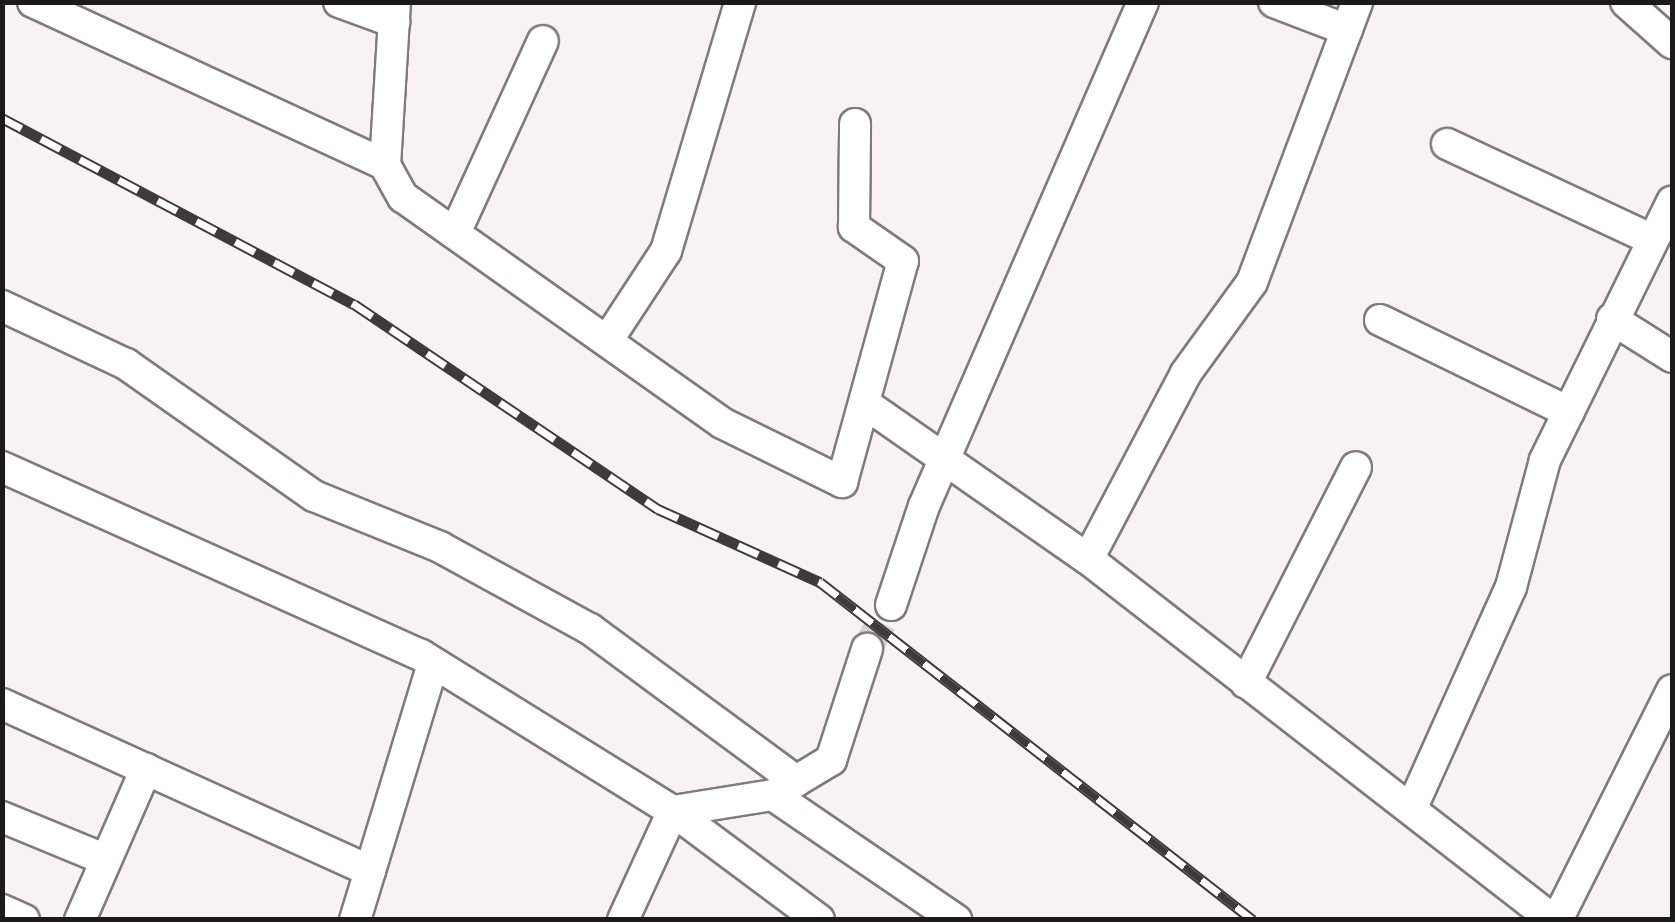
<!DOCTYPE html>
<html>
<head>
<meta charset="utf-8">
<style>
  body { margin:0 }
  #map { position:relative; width:1675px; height:922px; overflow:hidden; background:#f8f3f2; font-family:"DejaVu Sans",sans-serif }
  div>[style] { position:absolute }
  .minor-tunnel>* { height:30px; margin-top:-15px; transform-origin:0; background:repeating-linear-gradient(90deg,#d7d2d1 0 30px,transparent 0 45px) }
  .roads { filter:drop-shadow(2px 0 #807b7a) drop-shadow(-2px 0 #807b7a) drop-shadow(0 2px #807b7a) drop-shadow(0 -2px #807b7a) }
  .minor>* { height:30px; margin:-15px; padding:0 15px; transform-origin:15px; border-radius:15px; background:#fff }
  .rail>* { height:11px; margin-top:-5.5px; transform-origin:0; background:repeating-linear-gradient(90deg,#fff 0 22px,#3d3a3a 0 44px); box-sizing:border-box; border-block:2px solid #3d3a3a }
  span { translate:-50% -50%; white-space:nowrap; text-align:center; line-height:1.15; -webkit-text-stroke:8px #fff; paint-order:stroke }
  .frame { position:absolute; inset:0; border:5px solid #1b1919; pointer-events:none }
</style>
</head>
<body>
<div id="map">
  <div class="minor-tunnel">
    <div style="left:867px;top:649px;width:50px;rotate:-61.4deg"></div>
  </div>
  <div class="roads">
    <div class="minor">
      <div style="left:33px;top:2px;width:388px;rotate:24.8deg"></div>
      <div style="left:339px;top:2px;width:59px;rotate:20deg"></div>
      <div style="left:395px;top:2px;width:163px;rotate:93.5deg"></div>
      <div style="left:385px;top:165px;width:37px;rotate:61deg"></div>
      <div style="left:403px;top:197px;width:391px;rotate:35.3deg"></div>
      <div style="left:722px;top:423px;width:134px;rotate:26.2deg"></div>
      <div style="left:842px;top:482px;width:229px;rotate:-74.6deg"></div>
      <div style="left:903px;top:261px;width:60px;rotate:-145.2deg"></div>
      <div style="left:854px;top:227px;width:103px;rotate:-89.4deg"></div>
      <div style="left:1274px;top:2px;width:78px;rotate:21deg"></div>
      <div style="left:1626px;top:2px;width:62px;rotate:41.7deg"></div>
      <div style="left:1447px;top:144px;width:227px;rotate:25deg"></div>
      <div style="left:455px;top:233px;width:211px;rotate:-65.4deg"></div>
      <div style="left:2px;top:306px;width:137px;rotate:25.1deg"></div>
      <div style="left:126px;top:364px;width:230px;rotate:35.1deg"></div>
      <div style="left:314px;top:496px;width:136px;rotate:22deg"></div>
      <div style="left:440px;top:547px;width:171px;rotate:28.7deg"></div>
      <div style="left:590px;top:629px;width:256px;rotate:36.4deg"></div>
      <div style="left:1612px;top:319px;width:71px;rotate:32.3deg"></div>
      <div style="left:1380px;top:320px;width:210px;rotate:26deg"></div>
      <div style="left:609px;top:338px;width:104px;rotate:-56.8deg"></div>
      <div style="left:666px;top:251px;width:260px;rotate:-73.4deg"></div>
      <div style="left:867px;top:405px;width:269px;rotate:34.9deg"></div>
      <div style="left:1088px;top:559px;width:589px;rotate:37.82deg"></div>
      <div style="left:2px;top:467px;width:459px;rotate:24.2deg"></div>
      <div style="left:421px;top:655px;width:296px;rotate:31.8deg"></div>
      <div style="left:673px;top:811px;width:182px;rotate:36.7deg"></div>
      <div style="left:1088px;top:559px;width:210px;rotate:-62.2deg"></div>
      <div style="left:1186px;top:373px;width:112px;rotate:-54deg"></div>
      <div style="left:1252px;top:282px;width:299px;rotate:-69.4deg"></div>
      <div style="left:891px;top:605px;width:104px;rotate:-71.6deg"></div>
      <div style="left:924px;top:506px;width:550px;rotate:-66.51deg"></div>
      <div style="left:1246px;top:683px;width:242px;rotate:-63deg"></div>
      <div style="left:2px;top:704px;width:404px;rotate:24.4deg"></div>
      <div style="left:370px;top:871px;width:216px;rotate:-73.1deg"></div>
      <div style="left:773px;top:795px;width:222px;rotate:34.3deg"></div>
      <div style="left:1413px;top:805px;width:239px;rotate:-65.8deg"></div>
      <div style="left:1511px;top:587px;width:131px;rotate:-75deg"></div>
      <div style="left:1545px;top:460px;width:288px;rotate:-63.8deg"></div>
      <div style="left:2px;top:817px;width:110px;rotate:22.4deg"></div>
      <div style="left:2px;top:910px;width:24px;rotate:24deg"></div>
      <div style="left:80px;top:920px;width:165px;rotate:-66.4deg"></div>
      <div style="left:355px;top:920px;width:51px;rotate:-73deg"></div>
      <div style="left:623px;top:920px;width:120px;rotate:-65.4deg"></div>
      <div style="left:673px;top:811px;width:101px;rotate:-9.1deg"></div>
      <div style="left:773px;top:795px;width:68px;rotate:-31.1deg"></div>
      <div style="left:831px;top:760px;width:117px;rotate:-72deg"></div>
      <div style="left:1557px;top:920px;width:257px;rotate:-63.4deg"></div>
    </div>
  </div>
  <div class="rail">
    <div style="left:2px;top:118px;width:398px;rotate:27.9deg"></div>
    <div style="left:354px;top:304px;width:367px;rotate:34deg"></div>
    <div style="left:658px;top:509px;width:178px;rotate:24.3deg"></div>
    <div style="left:820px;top:582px;width:549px;rotate:37.98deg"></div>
  </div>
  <div class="frame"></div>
</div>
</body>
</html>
